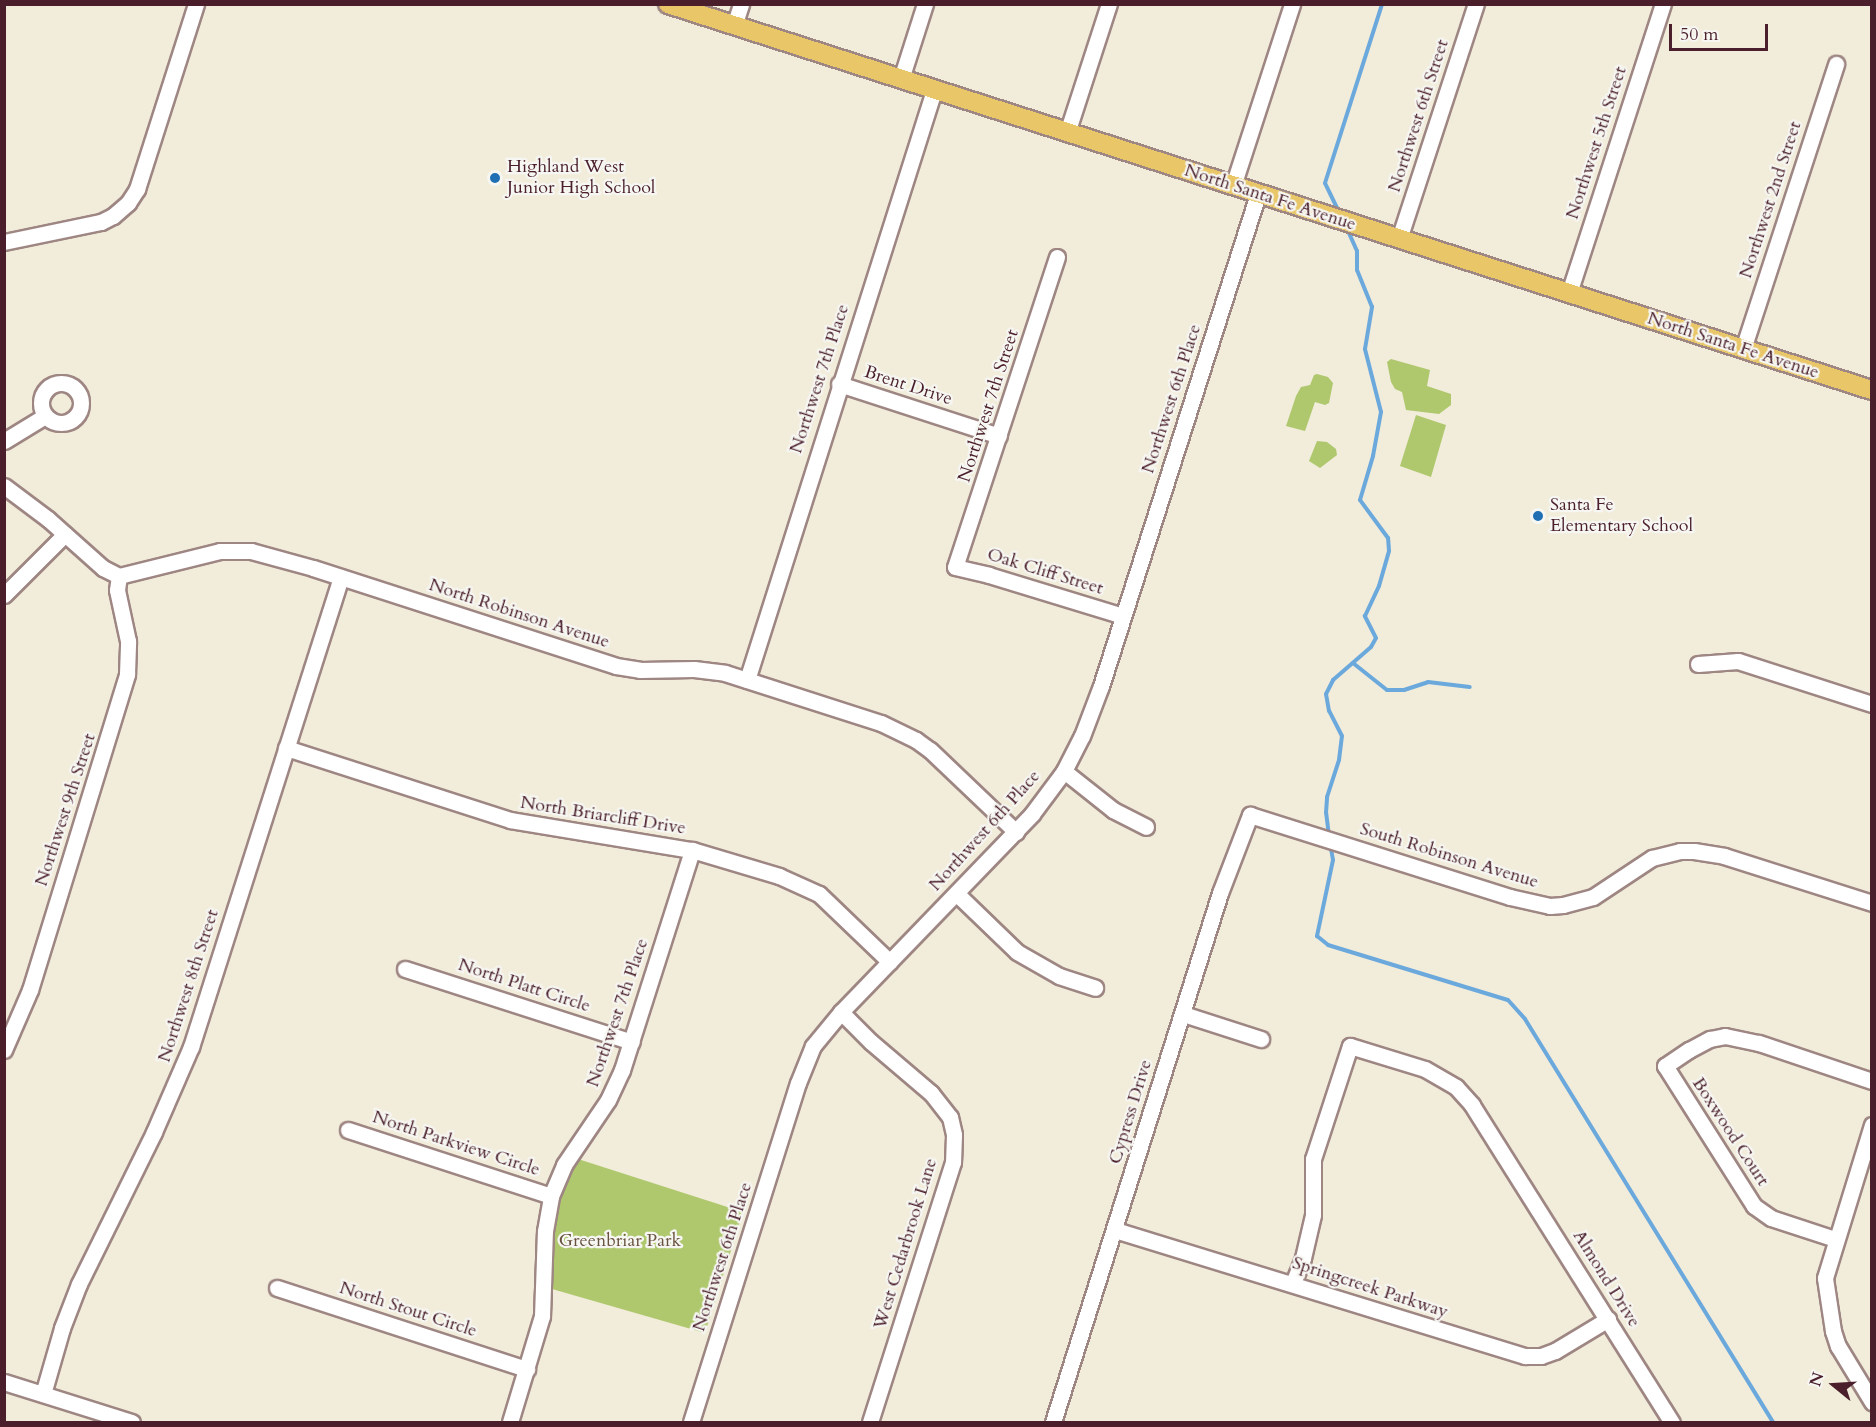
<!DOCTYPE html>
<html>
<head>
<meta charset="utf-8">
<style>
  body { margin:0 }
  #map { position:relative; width:1876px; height:1427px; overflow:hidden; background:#f2ecdb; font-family:Cardo,serif }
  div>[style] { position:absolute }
  .green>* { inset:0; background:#afc86d }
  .stream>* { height:4px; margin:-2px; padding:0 2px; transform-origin:2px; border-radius:2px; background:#6ba9dd }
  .roads { filter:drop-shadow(2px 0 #9e8683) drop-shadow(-2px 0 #9e8683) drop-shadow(0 2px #9e8683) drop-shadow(0 -2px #9e8683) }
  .minor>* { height:15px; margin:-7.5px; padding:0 7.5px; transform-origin:7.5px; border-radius:7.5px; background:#fff }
  .minor>.ring { margin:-7.5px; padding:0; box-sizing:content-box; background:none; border:15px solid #fff; border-radius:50% }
  .major>* { height:18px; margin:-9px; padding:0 9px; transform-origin:9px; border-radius:9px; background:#e9c769 }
  .dots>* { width:16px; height:16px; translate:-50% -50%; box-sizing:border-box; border:3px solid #f6f6f2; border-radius:50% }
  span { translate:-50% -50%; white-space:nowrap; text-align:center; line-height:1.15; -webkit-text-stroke:4.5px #f6f6f2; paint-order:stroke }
  .street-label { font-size:18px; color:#4a1f2b }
  .poi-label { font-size:18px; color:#4a1f2b }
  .left { translate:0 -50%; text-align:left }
  .park-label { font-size:18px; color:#68523f }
  .frame { position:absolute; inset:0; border:6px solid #4a1f2b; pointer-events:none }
  .north { position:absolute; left:1804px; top:1355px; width:60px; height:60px; -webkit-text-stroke:4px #f6f6f2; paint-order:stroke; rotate:288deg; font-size:16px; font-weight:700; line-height:24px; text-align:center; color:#4a1f2b }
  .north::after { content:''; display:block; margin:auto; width:21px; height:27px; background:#4a1f2b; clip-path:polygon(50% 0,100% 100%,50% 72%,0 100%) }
  .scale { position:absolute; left:1669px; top:24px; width:99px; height:27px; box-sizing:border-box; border:3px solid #4a1f2b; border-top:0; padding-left:8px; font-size:18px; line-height:21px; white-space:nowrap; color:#4a1f2b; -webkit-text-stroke:4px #f6f6f2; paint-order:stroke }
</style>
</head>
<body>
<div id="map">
  <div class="green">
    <div style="clip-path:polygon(1391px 359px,1430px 370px,1427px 386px,1451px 394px,1451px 405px,1439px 414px,1406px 410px,1402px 392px,1395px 389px,1391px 382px,1387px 362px)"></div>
    <div style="clip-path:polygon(1317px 374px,1328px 377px,1333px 383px,1329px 403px,1325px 405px,1315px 402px,1305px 431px,1286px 426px,1296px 396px,1301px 387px,1310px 385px,1314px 375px)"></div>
    <div style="clip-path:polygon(1416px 415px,1446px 425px,1431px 477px,1400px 466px)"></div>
    <div style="clip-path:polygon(1317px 441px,1327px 442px,1336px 449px,1337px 455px,1320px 468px,1309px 461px)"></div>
    <div style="clip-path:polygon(578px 1159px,743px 1212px,705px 1333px,552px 1289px,550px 1254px,554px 1219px,562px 1189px)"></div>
  </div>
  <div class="stream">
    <div style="left:1340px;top:214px;width:34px;rotate:-116deg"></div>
    <div style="left:1325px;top:183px;width:188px;rotate:-72.3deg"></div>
    <div style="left:1353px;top:663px;width:43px;rotate:38.5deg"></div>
    <div style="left:1387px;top:690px;width:17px"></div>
    <div style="left:1404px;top:690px;width:25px;rotate:-18deg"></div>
    <div style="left:1428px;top:682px;width:42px;rotate:6.8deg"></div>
    <div style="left:1329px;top:836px;width:23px;rotate:-97deg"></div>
    <div style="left:1326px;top:813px;width:16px;rotate:-86deg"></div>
    <div style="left:1327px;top:797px;width:39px;rotate:-72deg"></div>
    <div style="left:1339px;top:760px;width:24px;rotate:-83deg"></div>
    <div style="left:1342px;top:736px;width:28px;rotate:-117deg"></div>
    <div style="left:1329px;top:711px;width:17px;rotate:-100deg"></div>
    <div style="left:1326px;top:694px;width:16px;rotate:-63deg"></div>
    <div style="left:1333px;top:680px;width:50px;rotate:-41deg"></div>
    <div style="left:1371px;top:647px;width:10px;rotate:-61deg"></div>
    <div style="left:1376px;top:638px;width:25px;rotate:-117deg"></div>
    <div style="left:1365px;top:616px;width:33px;rotate:-65deg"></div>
    <div style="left:1379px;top:586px;width:36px;rotate:-74deg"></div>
    <div style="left:1389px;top:551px;width:13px;rotate:-94deg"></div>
    <div style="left:1388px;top:538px;width:47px;rotate:-126.4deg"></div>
    <div style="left:1360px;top:500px;width:46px;rotate:-73.5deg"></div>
    <div style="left:1373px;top:456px;width:45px;rotate:-79.7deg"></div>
    <div style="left:1381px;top:412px;width:65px;rotate:-104.3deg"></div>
    <div style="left:1365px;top:349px;width:43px;rotate:-80.5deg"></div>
    <div style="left:1372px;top:307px;width:40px;rotate:-112deg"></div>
    <div style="left:1357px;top:270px;width:19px;rotate:-90deg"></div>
    <div style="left:1357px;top:251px;width:24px;rotate:-114deg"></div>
    <div style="left:1330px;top:843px;width:17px;rotate:80deg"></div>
    <div style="left:1333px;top:860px;width:78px;rotate:101.9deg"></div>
    <div style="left:1317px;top:936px;width:14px;rotate:39deg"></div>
    <div style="left:1328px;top:945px;width:188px;rotate:17deg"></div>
    <div style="left:1508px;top:1000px;width:25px;rotate:48deg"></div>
    <div style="left:1525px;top:1019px;width:473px;rotate:58.4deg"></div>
  </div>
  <div class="roads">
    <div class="minor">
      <div style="left:734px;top:26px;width:23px;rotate:-72deg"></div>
      <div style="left:901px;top:79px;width:79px;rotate:-72.3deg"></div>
      <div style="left:1067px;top:133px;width:136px;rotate:-72deg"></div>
      <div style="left:1233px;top:186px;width:191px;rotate:-72deg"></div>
      <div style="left:1399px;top:239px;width:247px;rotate:-71.9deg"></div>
      <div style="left:4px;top:242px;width:99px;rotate:-11.7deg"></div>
      <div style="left:101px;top:222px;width:13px;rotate:-27deg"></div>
      <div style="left:113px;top:216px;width:20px;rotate:-41deg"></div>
      <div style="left:128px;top:203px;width:17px;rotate:-57deg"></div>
      <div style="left:137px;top:189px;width:194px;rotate:-72.3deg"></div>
      <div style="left:1057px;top:257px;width:326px;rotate:108.2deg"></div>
      <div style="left:955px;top:567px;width:35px;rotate:13deg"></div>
      <div style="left:989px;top:575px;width:140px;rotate:17deg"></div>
      <div style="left:1569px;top:293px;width:304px;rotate:-72deg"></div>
      <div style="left:1743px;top:349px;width:300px;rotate:-71.9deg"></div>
      <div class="ring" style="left:41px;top:383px;width:25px;height:25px"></div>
      <div style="left:839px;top:384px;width:168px;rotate:18deg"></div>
      <div style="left:4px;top:441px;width:48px;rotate:-31.4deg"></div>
      <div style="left:4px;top:486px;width:55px;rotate:36.9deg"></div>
      <div style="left:48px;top:519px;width:74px;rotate:41.7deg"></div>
      <div style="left:103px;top:568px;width:18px;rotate:27deg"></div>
      <div style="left:119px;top:576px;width:104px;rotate:-13.9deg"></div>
      <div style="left:220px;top:551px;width:31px"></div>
      <div style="left:251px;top:551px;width:64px;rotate:15.3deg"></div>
      <div style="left:313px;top:568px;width:318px;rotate:17.9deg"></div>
      <div style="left:616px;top:666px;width:24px;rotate:9deg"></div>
      <div style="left:640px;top:670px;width:54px;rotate:-1.1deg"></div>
      <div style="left:694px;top:669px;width:31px;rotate:7deg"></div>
      <div style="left:725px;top:673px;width:164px;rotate:17.8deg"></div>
      <div style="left:881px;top:723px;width:39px;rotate:26deg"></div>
      <div style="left:916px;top:740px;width:17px;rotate:36deg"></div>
      <div style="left:930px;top:750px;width:119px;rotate:43.6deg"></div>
      <div style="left:4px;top:595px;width:86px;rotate:-45deg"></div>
      <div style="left:1698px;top:664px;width:40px;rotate:-4.3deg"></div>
      <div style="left:1738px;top:661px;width:141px;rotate:17.8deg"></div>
      <div style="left:747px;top:680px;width:619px;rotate:-72.41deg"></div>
      <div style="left:286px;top:748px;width:235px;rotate:17.8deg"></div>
      <div style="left:510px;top:820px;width:184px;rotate:9.4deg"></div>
      <div style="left:692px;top:850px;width:91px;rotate:16.6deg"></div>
      <div style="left:779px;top:876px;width:44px;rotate:24.2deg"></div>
      <div style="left:819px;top:894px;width:98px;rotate:43.8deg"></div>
      <div style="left:1064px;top:771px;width:63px;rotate:38.5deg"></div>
      <div style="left:1113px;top:810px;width:37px;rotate:27deg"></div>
      <div style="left:957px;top:894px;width:83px;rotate:44deg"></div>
      <div style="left:1017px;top:952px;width:48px;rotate:29.7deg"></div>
      <div style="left:1059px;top:976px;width:38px;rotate:18deg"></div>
      <div style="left:405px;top:969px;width:238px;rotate:17.8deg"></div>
      <div style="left:841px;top:1012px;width:42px;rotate:45deg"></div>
      <div style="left:871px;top:1042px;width:79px;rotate:40.4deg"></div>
      <div style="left:931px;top:1093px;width:31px;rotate:52deg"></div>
      <div style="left:950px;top:1117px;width:18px;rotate:77deg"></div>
      <div style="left:954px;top:1135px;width:27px;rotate:92deg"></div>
      <div style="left:953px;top:1162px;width:273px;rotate:107.7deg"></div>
      <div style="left:1183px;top:1014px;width:82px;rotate:17.8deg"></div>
      <div style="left:4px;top:1050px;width:65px;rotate:-66.6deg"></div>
      <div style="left:30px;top:990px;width:331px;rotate:-72.9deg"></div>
      <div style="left:127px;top:674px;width:33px;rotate:-88deg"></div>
      <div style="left:128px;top:641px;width:52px;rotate:-102.2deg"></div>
      <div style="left:117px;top:590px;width:14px;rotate:-82deg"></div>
      <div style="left:1872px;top:1125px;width:160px;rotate:107.1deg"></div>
      <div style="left:1825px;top:1278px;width:54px;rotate:81.4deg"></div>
      <div style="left:1833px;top:1331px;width:16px;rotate:72deg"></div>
      <div style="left:1838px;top:1346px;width:66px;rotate:58.7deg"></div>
      <div style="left:348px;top:1130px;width:213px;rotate:18deg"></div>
      <div style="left:1115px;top:1230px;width:429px;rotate:17.1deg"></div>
      <div style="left:1525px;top:1356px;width:16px"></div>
      <div style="left:1541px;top:1356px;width:15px;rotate:-20deg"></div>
      <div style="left:1555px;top:1351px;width:62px;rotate:-31.1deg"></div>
      <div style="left:1835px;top:1239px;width:67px;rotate:-161.8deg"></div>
      <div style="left:1771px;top:1218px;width:21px;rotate:-145deg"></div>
      <div style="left:1754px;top:1206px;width:166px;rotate:-122.4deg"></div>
      <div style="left:1665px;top:1066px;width:29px;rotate:-34deg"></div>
      <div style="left:1689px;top:1050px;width:24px;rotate:-28deg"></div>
      <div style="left:1710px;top:1039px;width:15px;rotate:-11deg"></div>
      <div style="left:1725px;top:1036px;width:35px;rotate:12deg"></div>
      <div style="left:1759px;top:1043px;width:119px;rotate:18.6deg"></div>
      <div style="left:1293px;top:1283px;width:27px;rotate:-68deg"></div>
      <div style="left:1303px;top:1258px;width:44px;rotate:-76.9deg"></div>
      <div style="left:1313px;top:1215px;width:56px;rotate:-90deg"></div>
      <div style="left:1313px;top:1159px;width:119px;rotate:-71.9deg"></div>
      <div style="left:1350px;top:1046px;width:78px;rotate:17deg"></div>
      <div style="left:1425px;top:1069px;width:36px;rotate:30deg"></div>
      <div style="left:1456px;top:1087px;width:24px;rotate:48deg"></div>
      <div style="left:1472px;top:1105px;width:375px;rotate:57.8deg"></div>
      <div style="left:277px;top:1288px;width:263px;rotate:18deg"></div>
      <div style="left:4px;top:1382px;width:134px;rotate:17.4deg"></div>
      <div style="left:43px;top:1394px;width:69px;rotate:-73.9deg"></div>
      <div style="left:62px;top:1328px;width:47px;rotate:-68.9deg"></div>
      <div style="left:79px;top:1284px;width:169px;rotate:-63.7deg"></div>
      <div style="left:154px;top:1132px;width:93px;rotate:-66.5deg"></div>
      <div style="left:191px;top:1047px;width:493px;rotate:-72.3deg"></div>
      <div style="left:510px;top:1422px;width:111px;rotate:-73.2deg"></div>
      <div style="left:542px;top:1316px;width:85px;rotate:-88deg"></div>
      <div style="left:545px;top:1231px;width:36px;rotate:-80deg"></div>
      <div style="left:551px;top:1196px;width:34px;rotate:-67deg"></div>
      <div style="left:564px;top:1165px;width:78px;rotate:-55.9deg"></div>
      <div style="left:608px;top:1100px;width:33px;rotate:-65deg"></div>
      <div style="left:622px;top:1070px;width:231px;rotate:-72.3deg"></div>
      <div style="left:691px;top:1422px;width:355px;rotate:-72.5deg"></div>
      <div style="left:798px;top:1083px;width:40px;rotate:-68deg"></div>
      <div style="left:813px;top:1046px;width:44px;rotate:-50.5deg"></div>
      <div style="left:841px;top:1012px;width:275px;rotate:-46deg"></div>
      <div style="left:1032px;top:814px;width:54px;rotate:-53.3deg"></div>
      <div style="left:1064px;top:771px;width:39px;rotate:-63deg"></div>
      <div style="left:1082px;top:736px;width:53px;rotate:-69.2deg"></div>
      <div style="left:1101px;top:686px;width:516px;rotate:-72.3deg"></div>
      <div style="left:1053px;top:1422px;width:555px;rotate:-72.48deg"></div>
      <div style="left:1220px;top:893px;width:84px;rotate:-69deg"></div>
      <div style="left:1250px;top:815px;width:273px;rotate:17.5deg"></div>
      <div style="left:1510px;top:897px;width:41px;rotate:12.7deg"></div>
      <div style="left:1550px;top:906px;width:13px;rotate:-4deg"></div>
      <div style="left:1563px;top:905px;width:31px;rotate:-15deg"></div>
      <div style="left:1593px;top:897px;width:71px;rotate:-33.5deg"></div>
      <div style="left:1652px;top:858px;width:29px;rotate:-14deg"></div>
      <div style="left:1680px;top:851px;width:14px"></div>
      <div style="left:1694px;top:851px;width:30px;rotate:9deg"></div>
      <div style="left:1724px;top:856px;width:155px;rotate:17.6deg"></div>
    </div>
    <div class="major">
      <div style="left:668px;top:4px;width:1264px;rotate:17.78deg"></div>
    </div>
  </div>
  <div class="dots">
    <div style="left:495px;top:178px;background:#1f6fb2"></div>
    <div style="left:1538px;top:516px;background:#1f6fb2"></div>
  </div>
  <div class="street-label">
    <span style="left:1419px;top:116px;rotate:-72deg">Northwest 6th Street</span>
    <span style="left:1597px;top:143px;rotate:-72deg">Northwest 5th Street</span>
    <span style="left:1270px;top:198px;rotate:18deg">North Santa Fe Avenue</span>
    <span style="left:1771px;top:200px;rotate:-72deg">Northwest 2nd Street</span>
    <span style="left:1733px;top:346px;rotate:18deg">North Santa Fe Avenue</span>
    <span style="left:820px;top:379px;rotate:-72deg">Northwest 7th Place</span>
    <span style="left:908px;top:386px;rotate:18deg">Brent Drive</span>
    <span style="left:1172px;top:399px;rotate:-72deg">Northwest 6th Place</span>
    <span style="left:989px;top:406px;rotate:-72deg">Northwest 7th Street</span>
    <span style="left:1045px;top:572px;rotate:17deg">Oak Cliff Street</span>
    <span style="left:519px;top:614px;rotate:18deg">North Robinson Avenue</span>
    <span style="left:66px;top:810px;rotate:-72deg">Northwest 9th Street</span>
    <span style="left:603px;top:816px;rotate:9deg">North Briarcliff Drive</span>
    <span style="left:985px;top:831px;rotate:-48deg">Northwest 6th Place</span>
    <span style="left:1449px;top:856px;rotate:17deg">South Robinson Avenue</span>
    <span style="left:189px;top:986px;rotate:-72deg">Northwest 8th Street</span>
    <span style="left:524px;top:986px;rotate:18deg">North Platt Circle</span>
    <span style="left:618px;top:1013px;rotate:-71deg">Northwest 7th Place</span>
    <span style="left:1131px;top:1112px;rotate:-73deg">Cypress Drive</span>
    <span style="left:1730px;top:1132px;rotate:57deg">Boxwood Court</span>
    <span style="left:456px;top:1144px;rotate:18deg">North Parkview Circle</span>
    <span style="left:906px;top:1244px;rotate:-73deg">West Cedarbrook Lane</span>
    <span style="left:723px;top:1257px;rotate:-72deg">Northwest 6th Place</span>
    <span style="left:1606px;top:1279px;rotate:58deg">Almond Drive</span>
    <span style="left:1370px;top:1288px;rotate:18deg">Springcreek Parkway</span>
    <span style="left:408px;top:1310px;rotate:18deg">North Stout Circle</span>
  </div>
  <div class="poi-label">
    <span class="left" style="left:507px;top:178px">Highland West<br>Junior High School</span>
    <span class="left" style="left:1550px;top:516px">Santa Fe<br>Elementary School</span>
  </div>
  <div class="park-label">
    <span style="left:620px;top:1241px">Greenbriar Park</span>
  </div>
  <div class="frame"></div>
  <div class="north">N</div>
  <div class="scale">50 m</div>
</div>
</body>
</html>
